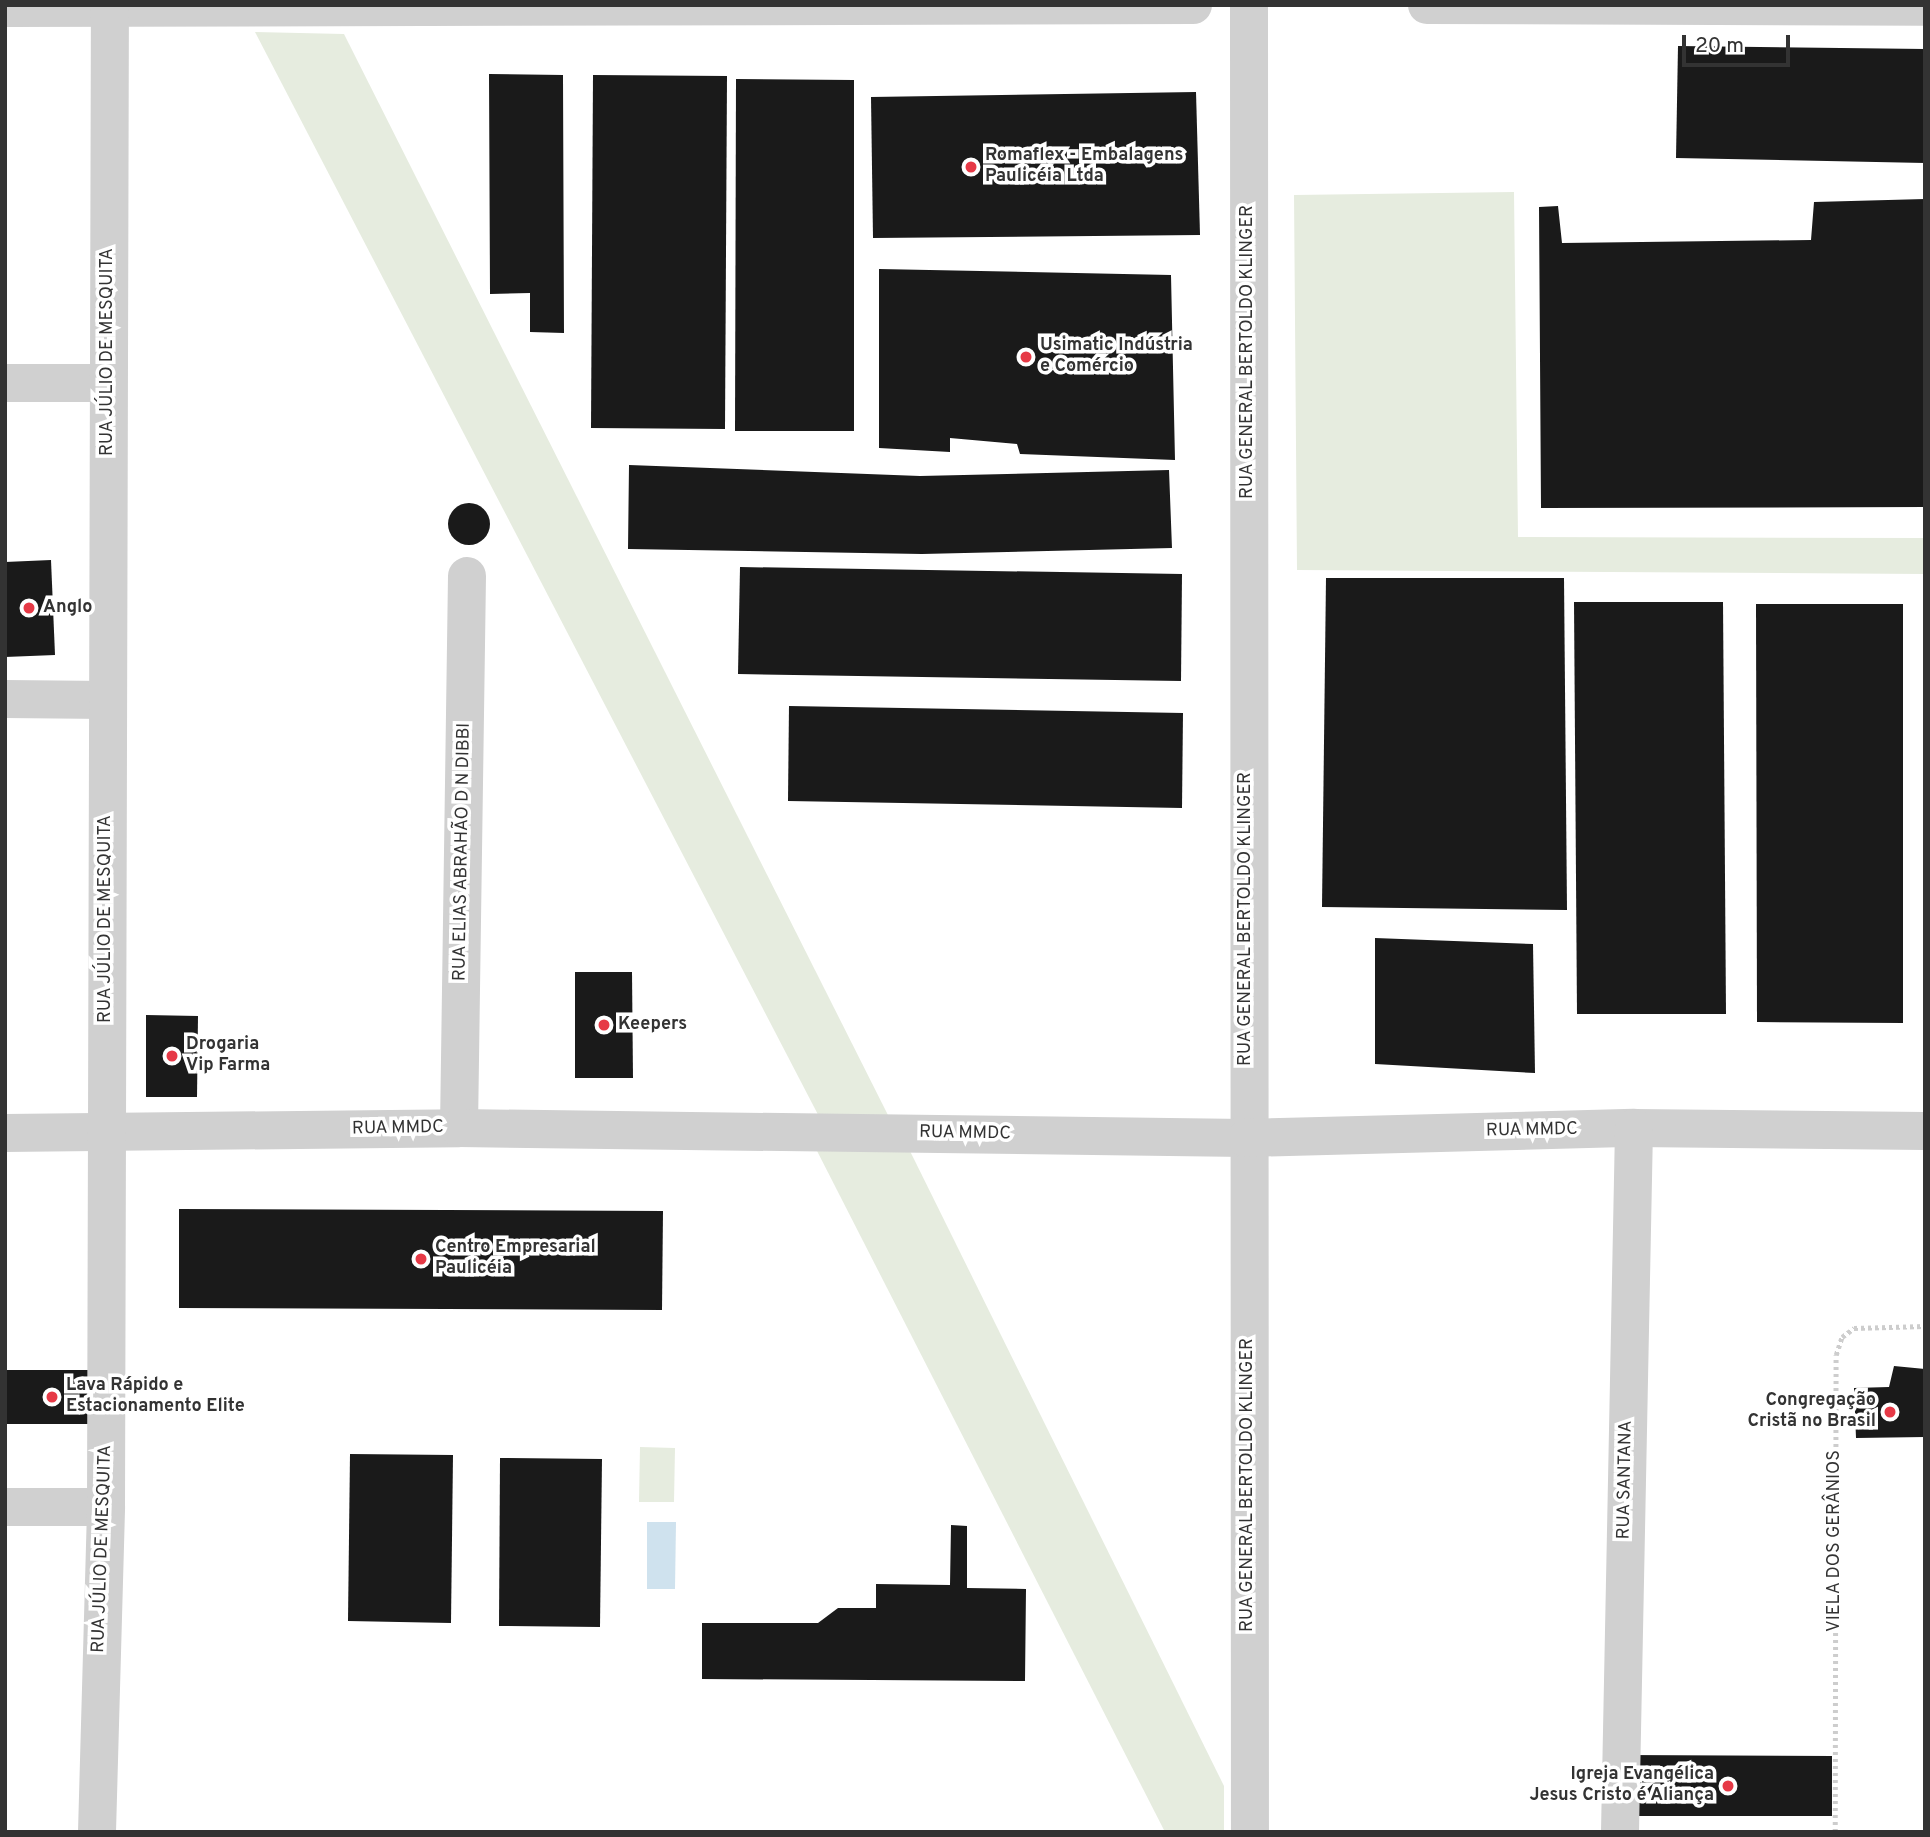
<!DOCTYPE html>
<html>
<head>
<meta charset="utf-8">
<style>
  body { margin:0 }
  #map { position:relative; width:1930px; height:1837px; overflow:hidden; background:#fff; font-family:Overpass,sans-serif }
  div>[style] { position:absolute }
  .green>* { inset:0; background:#e6ecdf }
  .water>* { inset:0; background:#cfe2ee }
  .building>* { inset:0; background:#1a1a1a }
  .round { border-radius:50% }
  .path>* { height:4.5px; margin-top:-2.25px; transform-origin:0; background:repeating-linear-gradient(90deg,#cdcdcd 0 3.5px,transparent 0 7px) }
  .minor>* { height:38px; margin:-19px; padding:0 19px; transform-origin:19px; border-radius:19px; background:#d0d0d0 }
  .dots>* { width:19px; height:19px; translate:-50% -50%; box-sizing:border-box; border:4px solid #fff; border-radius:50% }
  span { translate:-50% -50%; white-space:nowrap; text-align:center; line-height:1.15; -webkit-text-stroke:7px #fff; paint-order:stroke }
  .poi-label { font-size:18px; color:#333; font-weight:700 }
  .left { translate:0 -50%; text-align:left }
  .right { translate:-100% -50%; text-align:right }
  .street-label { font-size:18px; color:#333 }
  .frame { position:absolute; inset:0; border:7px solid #333; pointer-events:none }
  .scale { position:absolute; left:1682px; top:35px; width:108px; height:32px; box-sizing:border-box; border:4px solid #333; border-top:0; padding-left:9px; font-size:21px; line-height:24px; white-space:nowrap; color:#333; -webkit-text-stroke:5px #fff; paint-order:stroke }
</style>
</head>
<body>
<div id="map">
  <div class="green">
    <div style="clip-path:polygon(255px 32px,344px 34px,896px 1131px,826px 1130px)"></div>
    <div style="clip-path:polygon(1514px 192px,1518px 537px,1925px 538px,1925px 574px,1297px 570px,1294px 195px)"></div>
    <div style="clip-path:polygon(815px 1147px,908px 1147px,1224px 1786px,1224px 1832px,1165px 1832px)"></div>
    <div style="clip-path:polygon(640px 1447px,675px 1448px,674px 1502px,639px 1502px)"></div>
  </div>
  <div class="water">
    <div style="clip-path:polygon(647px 1522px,676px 1522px,675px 1589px,647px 1589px)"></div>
  </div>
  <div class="building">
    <div style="clip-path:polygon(1678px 46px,1925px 49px,1925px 163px,1676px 158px)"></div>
    <div style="clip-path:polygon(489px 74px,563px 75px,564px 333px,530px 332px,530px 293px,490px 294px)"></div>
    <div style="clip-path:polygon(593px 75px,727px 76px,725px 429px,591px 428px)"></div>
    <div style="clip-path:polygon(736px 79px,854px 80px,854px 431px,735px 431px)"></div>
    <div style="clip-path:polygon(1196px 92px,1200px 235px,873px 238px,871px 97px)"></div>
    <div style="clip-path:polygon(1925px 199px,1925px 507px,1541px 508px,1539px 207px,1558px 206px,1562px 243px,1811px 240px,1814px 202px)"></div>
    <div style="clip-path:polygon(879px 269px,1171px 275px,1175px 460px,1020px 454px,1017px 444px,950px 438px,950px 452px,879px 448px)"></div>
    <div style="clip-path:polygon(629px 465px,920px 476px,1169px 470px,1172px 548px,922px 554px,628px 549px)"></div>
    <div class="round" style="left:448px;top:503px;width:42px;height:42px"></div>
    <div style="clip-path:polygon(51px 560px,55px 655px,5px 657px,5px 562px)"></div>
    <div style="clip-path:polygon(740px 567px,1182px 574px,1181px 681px,738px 674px)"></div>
    <div style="clip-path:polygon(1326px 578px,1564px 578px,1567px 910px,1322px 907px)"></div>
    <div style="clip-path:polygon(1574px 602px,1723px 602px,1726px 1014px,1577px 1014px)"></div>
    <div style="clip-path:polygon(1756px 604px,1903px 604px,1903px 1023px,1757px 1022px)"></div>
    <div style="clip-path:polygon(789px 706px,1183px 713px,1182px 808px,788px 801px)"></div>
    <div style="clip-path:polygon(1375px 938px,1533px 944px,1535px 1073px,1375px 1064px)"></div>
    <div style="clip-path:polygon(575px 972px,632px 972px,633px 1078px,575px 1078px)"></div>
    <div style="clip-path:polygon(146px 1015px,198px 1016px,197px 1097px,146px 1097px)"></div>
    <div style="clip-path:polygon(179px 1209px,663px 1211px,662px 1310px,179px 1308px)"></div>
    <div style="clip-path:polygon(1894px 1366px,1925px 1369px,1925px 1437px,1856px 1438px,1854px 1388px,1889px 1387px)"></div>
    <div style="clip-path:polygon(5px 1370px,98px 1370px,98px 1424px,5px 1424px)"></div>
    <div style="clip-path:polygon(350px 1454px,453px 1455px,451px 1623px,348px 1621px)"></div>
    <div style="clip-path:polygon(500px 1458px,602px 1459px,600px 1627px,499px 1626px)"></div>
    <div style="clip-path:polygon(951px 1525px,967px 1526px,967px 1588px,1026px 1589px,1025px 1681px,702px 1679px,702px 1623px,818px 1623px,838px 1608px,876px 1608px,876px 1584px,950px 1585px)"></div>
    <div style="clip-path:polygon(1624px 1755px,1832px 1756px,1832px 1816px,1624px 1816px)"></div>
  </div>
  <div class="path">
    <div style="left:1835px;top:1832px;width:477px;rotate:-89.9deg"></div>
    <div style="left:1836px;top:1355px;width:19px;rotate:-72deg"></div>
    <div style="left:1842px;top:1337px;width:15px;rotate:-37deg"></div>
    <div style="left:1854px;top:1328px;width:71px;rotate:-1.6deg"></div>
  </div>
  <div class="minor">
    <div style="left:1249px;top:5px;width:1827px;rotate:89.97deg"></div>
    <div style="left:1427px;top:5px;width:498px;rotate:0.2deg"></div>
    <div style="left:5px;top:8px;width:1188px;rotate:-0.14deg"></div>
    <div style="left:5px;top:383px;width:103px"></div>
    <div style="left:5px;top:699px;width:103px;rotate:0.6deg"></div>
    <div style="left:459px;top:1128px;width:552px;rotate:-89.17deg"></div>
    <div style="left:5px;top:1133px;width:454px;rotate:-0.6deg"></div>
    <div style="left:459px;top:1128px;width:787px;rotate:0.73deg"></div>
    <div style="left:1246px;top:1138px;width:388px;rotate:-1.5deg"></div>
    <div style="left:1634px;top:1128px;width:291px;rotate:0.6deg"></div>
    <div style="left:5px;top:1507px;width:101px"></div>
    <div style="left:97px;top:1832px;width:325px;rotate:-88.4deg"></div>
    <div style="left:106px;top:1507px;width:1502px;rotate:-89.85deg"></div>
    <div style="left:1620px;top:1832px;width:704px;rotate:-88.86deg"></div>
  </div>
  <div class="dots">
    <div style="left:971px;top:167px;background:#e63946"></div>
    <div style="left:1026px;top:357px;background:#e63946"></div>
    <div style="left:29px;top:608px;background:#e63946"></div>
    <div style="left:604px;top:1025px;background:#e63946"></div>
    <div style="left:172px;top:1056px;background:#e63946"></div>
    <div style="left:421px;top:1259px;background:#e63946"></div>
    <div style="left:52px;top:1397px;background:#e63946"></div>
    <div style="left:1890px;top:1412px;background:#e63946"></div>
    <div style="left:1728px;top:1786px;background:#e63946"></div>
  </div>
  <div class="poi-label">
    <span class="left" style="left:985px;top:167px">Romaflex - Embalagens<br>Paulicéia Ltda</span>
    <span class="left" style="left:1040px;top:357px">Usimatic Indústria<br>e Comércio</span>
    <span class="left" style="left:43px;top:608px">Anglo</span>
    <span class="left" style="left:618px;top:1025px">Keepers</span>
    <span class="left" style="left:186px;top:1056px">Drogaria<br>Vip Farma</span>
    <span class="left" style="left:435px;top:1259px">Centro Empresarial<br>Paulicéia</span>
    <span class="left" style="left:66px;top:1397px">Lava Rápido e<br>Estacionamento Elite</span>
    <span class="right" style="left:1876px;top:1412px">Congregação<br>Cristã no Brasil</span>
    <span class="right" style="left:1714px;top:1786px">Igreja Evangélica<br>Jesus Cristo é Aliança</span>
  </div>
  <div class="street-label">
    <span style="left:108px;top:352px;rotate:-90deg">RUA JÚLIO DE MESQUITA</span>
    <span style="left:1248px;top:352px;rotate:-90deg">RUA GENERAL BERTOLDO KLINGER</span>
    <span style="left:463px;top:852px;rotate:-89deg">RUA ELIAS ABRAHÃO D N DIBBI</span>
    <span style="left:106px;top:919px;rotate:-90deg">RUA JÚLIO DE MESQUITA</span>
    <span style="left:1246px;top:919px;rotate:-90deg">RUA GENERAL BERTOLDO KLINGER</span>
    <span style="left:398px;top:1129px;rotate:-1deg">RUA MMDC</span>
    <span style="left:1532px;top:1131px;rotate:-1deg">RUA MMDC</span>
    <span style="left:965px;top:1134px;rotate:1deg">RUA MMDC</span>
    <span style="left:1626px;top:1480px;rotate:-89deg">RUA SANTANA</span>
    <span style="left:1248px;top:1485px;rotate:-90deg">RUA GENERAL BERTOLDO KLINGER</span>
    <span style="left:1835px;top:1541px;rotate:-90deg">VIELA DOS GERÂNIOS</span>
    <span style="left:103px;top:1549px;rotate:-88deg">RUA JÚLIO DE MESQUITA</span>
  </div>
  <div class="frame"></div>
  <div class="scale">20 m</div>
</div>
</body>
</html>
